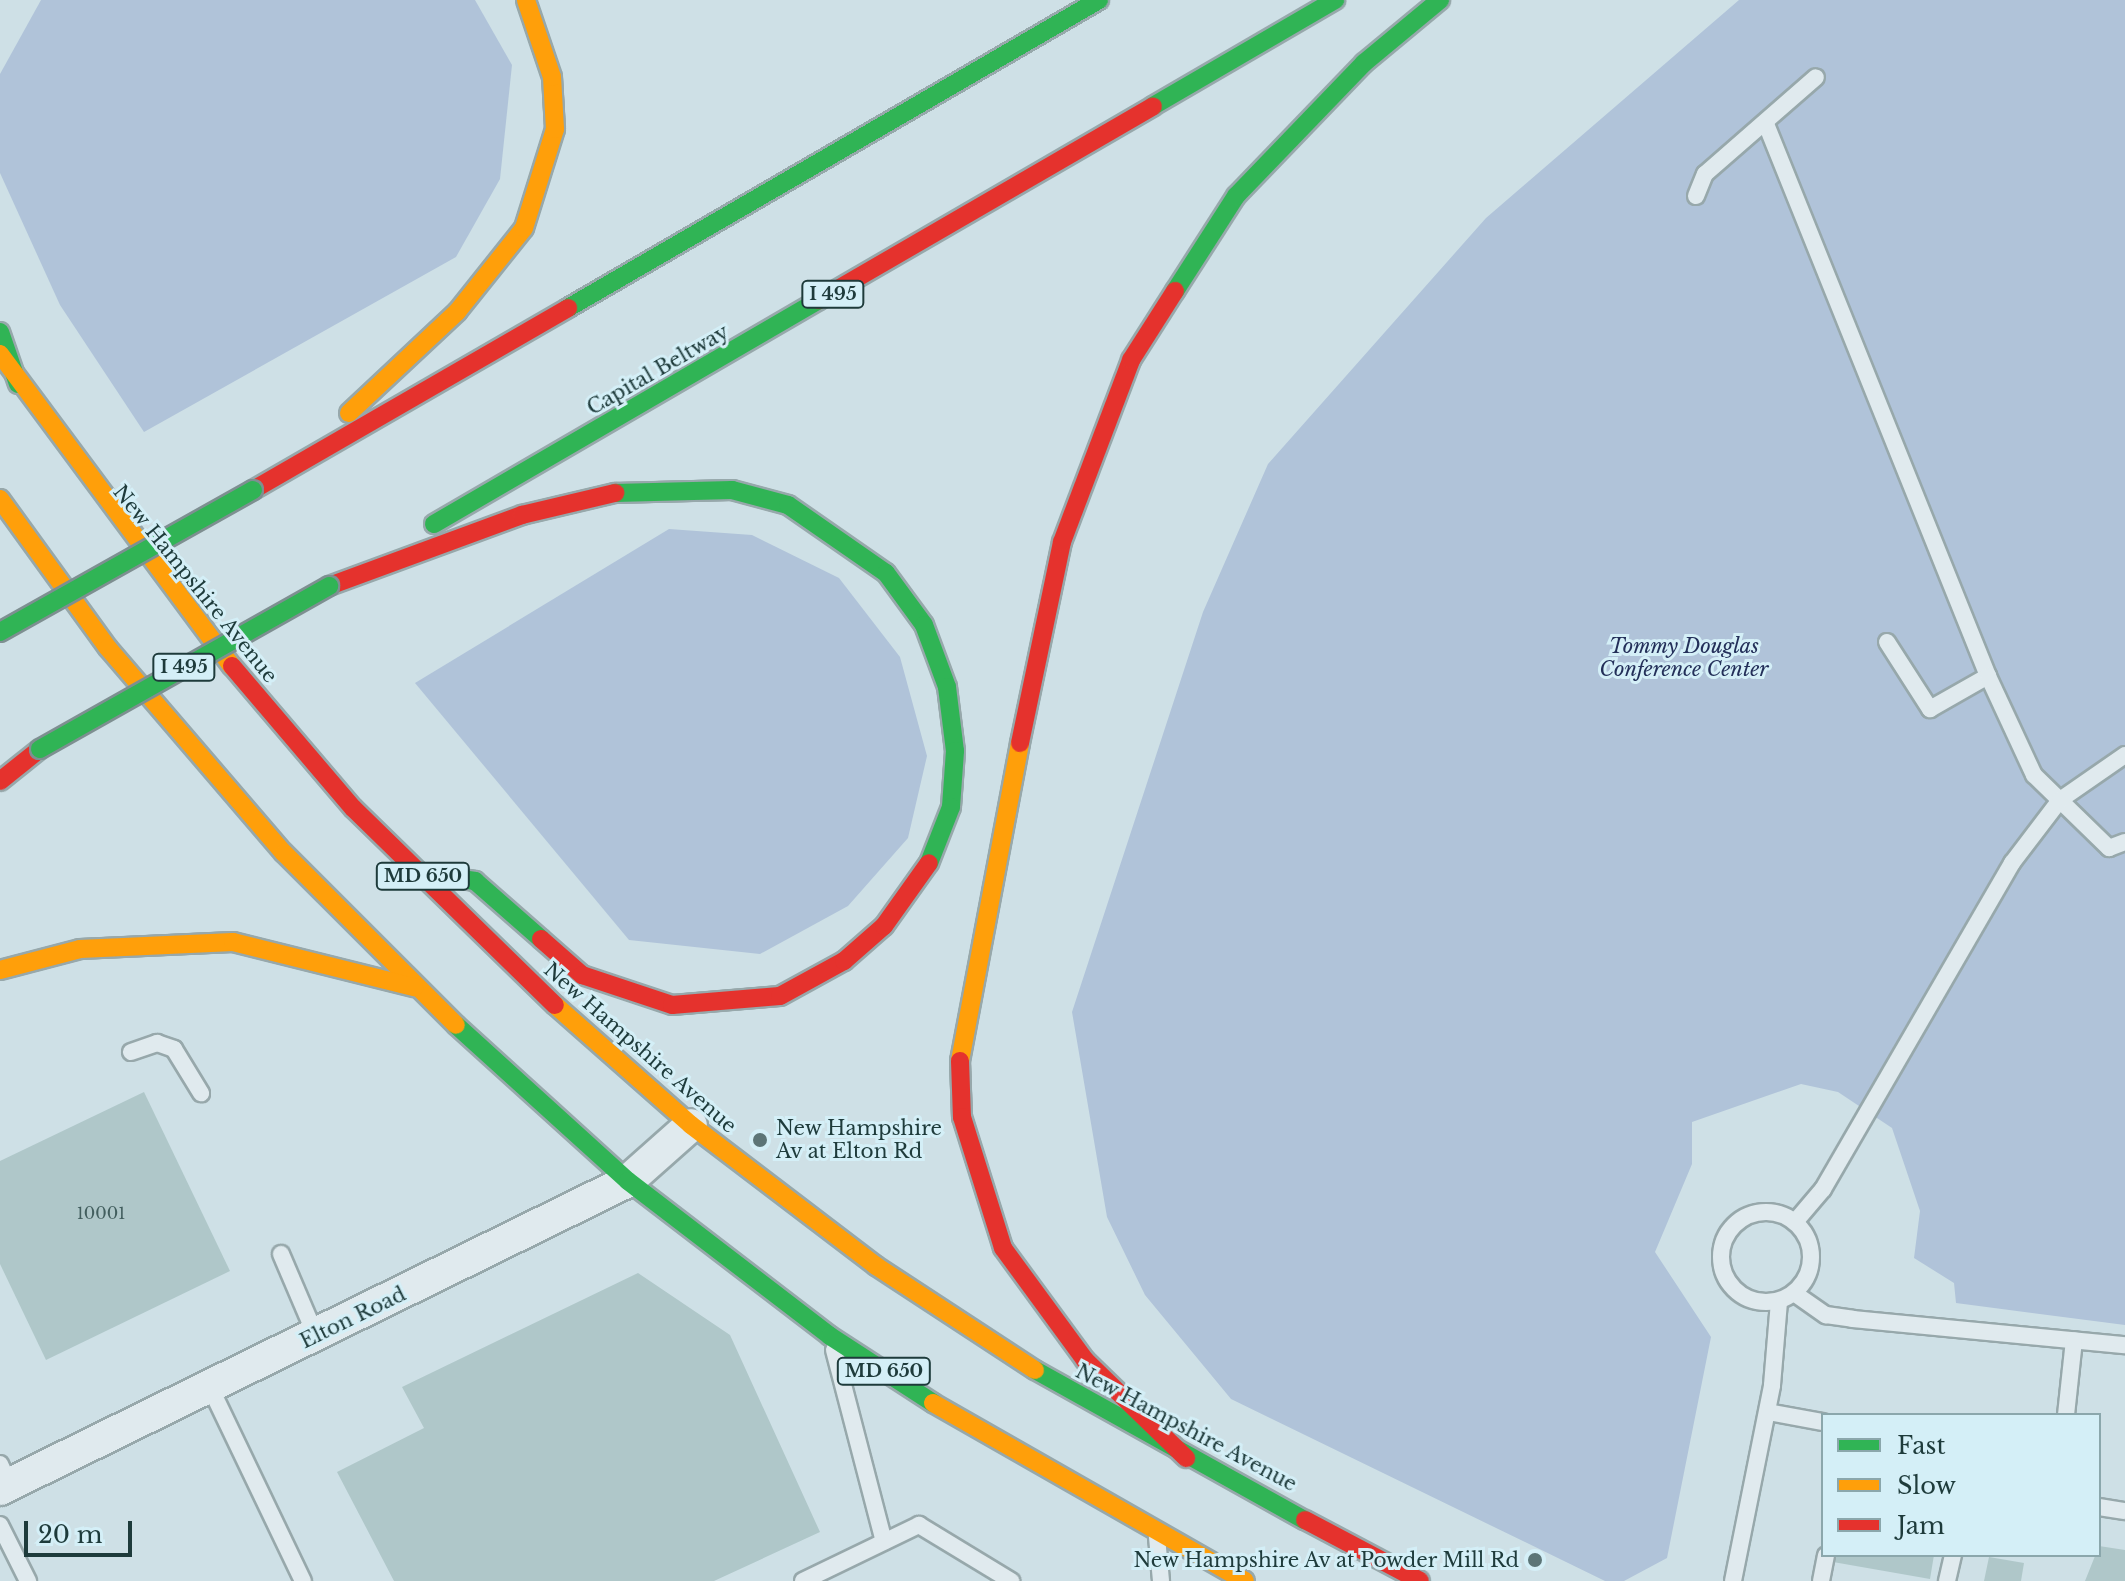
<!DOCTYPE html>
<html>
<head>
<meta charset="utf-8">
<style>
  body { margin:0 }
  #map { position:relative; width:2125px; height:1581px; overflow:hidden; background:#cee0e6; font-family:"Libre Baskerville",serif }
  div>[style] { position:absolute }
  .green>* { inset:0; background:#b0c3d9 }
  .building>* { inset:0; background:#afc7c9 }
  .roads { filter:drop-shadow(2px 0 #97a8ab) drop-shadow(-2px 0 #97a8ab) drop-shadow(0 2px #97a8ab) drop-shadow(0 -2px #97a8ab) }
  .lane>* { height:16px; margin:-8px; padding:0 8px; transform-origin:8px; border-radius:8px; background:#e0eaee }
  .lane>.ring { margin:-8px; padding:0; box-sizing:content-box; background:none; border:16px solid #e0eaee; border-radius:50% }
  .street>* { height:32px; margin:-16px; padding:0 16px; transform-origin:16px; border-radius:16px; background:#e0eaee }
  .fast>* { height:18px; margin:-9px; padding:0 9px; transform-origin:9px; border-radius:9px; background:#30b455 }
  .slow>* { height:18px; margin:-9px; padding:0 9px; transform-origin:9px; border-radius:9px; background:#ff9f0a }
  .jam>* { height:18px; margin:-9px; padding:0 9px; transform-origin:9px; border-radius:9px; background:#e5322d }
  .bridges { filter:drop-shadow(2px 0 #7e8f91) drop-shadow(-2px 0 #7e8f91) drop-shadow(0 2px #7e8f91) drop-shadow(0 -2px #7e8f91) }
  .fast-bridge>* { height:18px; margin:-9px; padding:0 9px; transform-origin:9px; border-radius:9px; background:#30b455 }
  .dots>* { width:22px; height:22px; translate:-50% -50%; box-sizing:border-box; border:4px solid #d4eff7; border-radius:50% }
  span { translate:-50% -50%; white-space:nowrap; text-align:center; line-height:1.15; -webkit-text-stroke:6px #d4eff7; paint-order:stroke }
  .number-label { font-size:16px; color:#425e5e }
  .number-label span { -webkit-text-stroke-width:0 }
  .shield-label span { padding:2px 6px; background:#d4eff7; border:2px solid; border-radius:6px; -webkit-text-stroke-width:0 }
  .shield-label { font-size:18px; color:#1e3b3b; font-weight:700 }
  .street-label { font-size:20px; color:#1e3b3b }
  .park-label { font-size:20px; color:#232f59; font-style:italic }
  .poi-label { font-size:20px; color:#1e3b3b }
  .left { translate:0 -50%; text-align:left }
  .right { translate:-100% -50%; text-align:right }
  .legend { position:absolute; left:1821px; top:1413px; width:280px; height:144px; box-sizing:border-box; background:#d4eff7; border:2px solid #8ba7ac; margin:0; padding:10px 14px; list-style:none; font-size:24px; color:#1e3b3b }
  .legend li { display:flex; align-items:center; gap:16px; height:40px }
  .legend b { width:40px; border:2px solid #8ba7ac }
  .scale { position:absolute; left:24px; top:1521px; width:108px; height:36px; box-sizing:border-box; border:4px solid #1e3b3b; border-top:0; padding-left:10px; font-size:24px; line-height:28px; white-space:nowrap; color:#1e3b3b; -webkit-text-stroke:6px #d4eff7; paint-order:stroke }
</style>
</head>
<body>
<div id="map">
  <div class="green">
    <div style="clip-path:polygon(41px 0,475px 0,512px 65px,500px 179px,456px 257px,144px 432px,60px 305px,0 173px,0 74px)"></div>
    <div style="clip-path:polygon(1739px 0,2125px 0,2125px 1325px,1956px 1303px,1954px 1283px,1914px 1258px,1920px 1211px,1892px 1128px,1838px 1092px,1801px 1084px,1692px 1122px,1692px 1164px,1655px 1252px,1711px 1337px,1667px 1558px,1624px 1581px,1605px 1581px,1231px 1399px,1145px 1295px,1107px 1217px,1072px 1012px,1203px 612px,1268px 464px,1486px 218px)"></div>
    <div style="clip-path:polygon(669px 529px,752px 535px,839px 578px,900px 657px,927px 756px,908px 838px,848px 906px,760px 954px,629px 940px,415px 683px)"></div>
  </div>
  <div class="building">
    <div style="clip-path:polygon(144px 1092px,230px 1271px,46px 1360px,0 1264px,0 1161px)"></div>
    <div style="clip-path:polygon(638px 1273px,730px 1335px,820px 1532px,714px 1581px,394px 1581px,337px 1472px,424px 1428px,402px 1387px)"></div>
    <div style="clip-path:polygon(2099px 1546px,2125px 1550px,2125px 1581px,2085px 1581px)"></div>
    <div style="clip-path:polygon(1834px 1555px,1934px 1555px,1930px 1579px,1833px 1562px)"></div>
    <div style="clip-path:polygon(1989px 1557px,2024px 1563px,2021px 1581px,1984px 1581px)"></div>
  </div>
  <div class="roads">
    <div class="lane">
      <div style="left:1766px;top:124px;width:595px;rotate:68.09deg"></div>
      <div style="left:1696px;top:196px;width:24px;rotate:-68deg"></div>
      <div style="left:1705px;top:174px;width:147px;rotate:-41.1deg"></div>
      <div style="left:1887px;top:642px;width:80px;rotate:57.3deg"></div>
      <div style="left:1930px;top:709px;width:67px;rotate:-29.6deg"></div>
      <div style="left:1988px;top:676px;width:109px;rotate:65.1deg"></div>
      <div style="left:2034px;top:775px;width:105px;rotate:44.2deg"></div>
      <div style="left:2109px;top:848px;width:17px;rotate:-21deg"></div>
      <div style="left:131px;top:1052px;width:28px;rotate:-19deg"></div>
      <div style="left:157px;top:1043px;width:18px;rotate:19deg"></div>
      <div style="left:174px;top:1049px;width:52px;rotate:58.5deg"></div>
      <div class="ring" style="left:1721px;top:1212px;width:74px;height:74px"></div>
      <div style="left:1795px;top:1222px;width:43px;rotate:-49.7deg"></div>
      <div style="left:1823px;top:1189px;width:377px;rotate:-59.9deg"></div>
      <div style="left:2012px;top:863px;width:79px;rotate:-52.7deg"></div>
      <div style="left:2060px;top:800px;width:79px;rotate:-34.7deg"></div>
      <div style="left:281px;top:1254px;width:89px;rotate:66.9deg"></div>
      <div style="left:1794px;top:1293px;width:39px;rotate:35deg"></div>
      <div style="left:1826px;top:1315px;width:27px;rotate:8deg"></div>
      <div style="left:1853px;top:1319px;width:273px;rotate:5.5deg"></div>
      <div style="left:834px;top:1350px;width:198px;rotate:75.4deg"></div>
      <div style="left:210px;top:1387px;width:215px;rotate:64.4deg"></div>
      <div style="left:1768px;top:1412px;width:56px;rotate:10.3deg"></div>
      <div style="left:2066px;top:1415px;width:75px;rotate:-83.9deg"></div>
      <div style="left:0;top:1464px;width:22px;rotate:66deg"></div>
      <div style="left:2099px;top:1507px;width:26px;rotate:9deg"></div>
      <div style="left:0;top:1525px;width:63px;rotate:63.4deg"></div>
      <div style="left:1157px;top:1537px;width:44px;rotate:84.8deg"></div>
      <div style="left:803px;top:1581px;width:129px;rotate:-25.8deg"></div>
      <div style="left:919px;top:1525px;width:108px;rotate:31.3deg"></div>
      <div style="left:1733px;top:1581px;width:200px;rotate:-78.7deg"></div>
      <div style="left:1772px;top:1385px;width:84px;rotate:-85.2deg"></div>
      <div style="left:1821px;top:1581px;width:26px;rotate:-79deg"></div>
      <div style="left:1947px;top:1581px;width:27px;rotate:-77deg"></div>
    </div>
    <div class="street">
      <div style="left:0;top:1489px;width:699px;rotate:-26.13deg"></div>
      <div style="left:628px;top:1181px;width:84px;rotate:-41.6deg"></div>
    </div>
    <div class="fast">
      <div style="left:1153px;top:106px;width:211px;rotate:-30.2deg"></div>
      <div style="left:1175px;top:291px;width:113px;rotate:-57.3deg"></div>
      <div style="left:1236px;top:196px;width:185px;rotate:-46.1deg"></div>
      <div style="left:1364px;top:63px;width:99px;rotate:-39.7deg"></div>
      <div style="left:568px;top:308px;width:614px;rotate:-30.12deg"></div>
      <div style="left:0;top:332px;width:55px;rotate:70.9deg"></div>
      <div style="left:615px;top:493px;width:117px;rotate:-1.5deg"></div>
      <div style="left:732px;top:490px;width:58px;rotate:15deg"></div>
      <div style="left:788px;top:505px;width:119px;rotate:34.8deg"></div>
      <div style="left:886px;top:573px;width:64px;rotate:53.8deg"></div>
      <div style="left:924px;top:625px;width:66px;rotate:69.6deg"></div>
      <div style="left:947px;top:687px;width:64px;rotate:82.9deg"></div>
      <div style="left:955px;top:751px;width:56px;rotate:94.1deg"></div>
      <div style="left:951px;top:807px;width:60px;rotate:111.4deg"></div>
      <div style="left:434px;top:524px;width:445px;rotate:-30.2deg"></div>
      <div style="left:419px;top:873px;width:57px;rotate:8.1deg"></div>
      <div style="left:475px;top:881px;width:88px;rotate:41.3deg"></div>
      <div style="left:456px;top:1025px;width:232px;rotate:42.2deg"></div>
      <div style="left:628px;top:1181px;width:255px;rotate:37.5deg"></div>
      <div style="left:830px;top:1336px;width:123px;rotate:33deg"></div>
      <div style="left:1035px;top:1370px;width:309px;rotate:29.1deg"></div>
    </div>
    <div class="slow">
      <div style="left:0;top:354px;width:389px;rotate:53.4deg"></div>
      <div style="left:349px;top:413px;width:148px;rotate:-43.1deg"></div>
      <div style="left:457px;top:312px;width:107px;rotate:-51.4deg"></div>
      <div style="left:524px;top:228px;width:104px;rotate:-72.6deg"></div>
      <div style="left:555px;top:129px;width:52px;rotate:-93.3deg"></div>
      <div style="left:552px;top:77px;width:81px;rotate:-108.7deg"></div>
      <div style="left:0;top:499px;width:184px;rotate:54.1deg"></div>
      <div style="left:108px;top:648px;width:270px;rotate:49.4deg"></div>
      <div style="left:284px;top:853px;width:243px;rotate:45deg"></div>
      <div style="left:0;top:970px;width:83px;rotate:-14.7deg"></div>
      <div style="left:80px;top:949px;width:153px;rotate:-2.6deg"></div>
      <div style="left:233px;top:942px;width:187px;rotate:14deg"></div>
      <div style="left:555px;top:1005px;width:181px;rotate:41.4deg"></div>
      <div style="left:691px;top:1125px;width:233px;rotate:37.3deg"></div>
      <div style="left:876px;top:1266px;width:190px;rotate:33.2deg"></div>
      <div style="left:960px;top:1061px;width:324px;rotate:-79.3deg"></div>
      <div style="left:933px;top:1403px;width:359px;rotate:29.7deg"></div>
    </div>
    <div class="jam">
      <div style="left:819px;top:300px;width:386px;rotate:-30.1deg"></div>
      <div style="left:253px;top:490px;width:364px;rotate:-30deg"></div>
      <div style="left:329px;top:586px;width:206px;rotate:-20.2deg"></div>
      <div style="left:522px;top:515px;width:96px;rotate:-13.3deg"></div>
      <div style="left:232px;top:666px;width:187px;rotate:49.6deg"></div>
      <div style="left:353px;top:808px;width:282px;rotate:44.3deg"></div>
      <div style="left:1020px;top:743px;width:205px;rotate:-78.2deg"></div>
      <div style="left:1062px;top:542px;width:195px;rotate:-69.2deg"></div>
      <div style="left:1131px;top:360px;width:82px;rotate:-57.5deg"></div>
      <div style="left:0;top:781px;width:51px;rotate:-38.7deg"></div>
      <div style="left:541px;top:939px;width:55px;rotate:41.3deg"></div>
      <div style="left:582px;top:975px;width:95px;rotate:18.4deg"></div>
      <div style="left:672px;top:1005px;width:108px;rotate:-4.8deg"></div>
      <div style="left:780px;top:996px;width:73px;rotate:-28.7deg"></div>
      <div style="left:844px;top:961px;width:53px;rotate:-41.2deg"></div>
      <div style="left:884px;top:926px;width:77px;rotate:-54.5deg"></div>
      <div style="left:960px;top:1061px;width:56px;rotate:88deg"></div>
      <div style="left:962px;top:1117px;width:137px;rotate:72.6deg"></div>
      <div style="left:1003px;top:1248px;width:139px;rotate:53.8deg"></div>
      <div style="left:1085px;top:1360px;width:141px;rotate:44.1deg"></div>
      <div style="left:1305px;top:1520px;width:130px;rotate:27.9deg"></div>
    </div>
  </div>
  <div class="bridges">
    <div class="fast-bridge">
      <div style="left:0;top:632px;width:290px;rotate:-29.3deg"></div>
      <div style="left:40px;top:749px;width:332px;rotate:-29.4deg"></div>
    </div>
  </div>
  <div class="dots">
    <div style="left:760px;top:1140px;background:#5c7577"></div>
    <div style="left:1535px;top:1560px;background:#5c7577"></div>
  </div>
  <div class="number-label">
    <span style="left:101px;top:1213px">10001</span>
  </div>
  <div class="shield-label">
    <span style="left:833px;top:294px">I 495</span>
    <span style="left:184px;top:667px">I 495</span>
    <span style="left:423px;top:876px">MD 650</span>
    <span style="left:884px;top:1371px">MD 650</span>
  </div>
  <div class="street-label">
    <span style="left:658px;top:370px;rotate:-30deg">Capital Beltway</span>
    <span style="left:195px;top:584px;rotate:51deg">New Hampshire Avenue</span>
    <span style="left:640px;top:1048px;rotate:41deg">New Hampshire Avenue</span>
    <span style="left:353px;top:1318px;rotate:-26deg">Elton Road</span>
    <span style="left:1186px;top:1428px;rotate:28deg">New Hampshire Avenue</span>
  </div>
  <div class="park-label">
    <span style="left:1684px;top:658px">Tommy Douglas<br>Conference Center</span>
  </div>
  <div class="poi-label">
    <span class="left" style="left:776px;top:1140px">New Hampshire<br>Av at Elton Rd</span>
    <span class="right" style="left:1519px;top:1560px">New Hampshire Av at Powder Mill Rd</span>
  </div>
  <ul class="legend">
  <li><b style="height:10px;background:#30b455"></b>Fast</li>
  <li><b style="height:10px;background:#ff9f0a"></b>Slow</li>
  <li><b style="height:10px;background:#e5322d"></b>Jam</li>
  </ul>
  <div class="scale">20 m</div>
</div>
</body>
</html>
